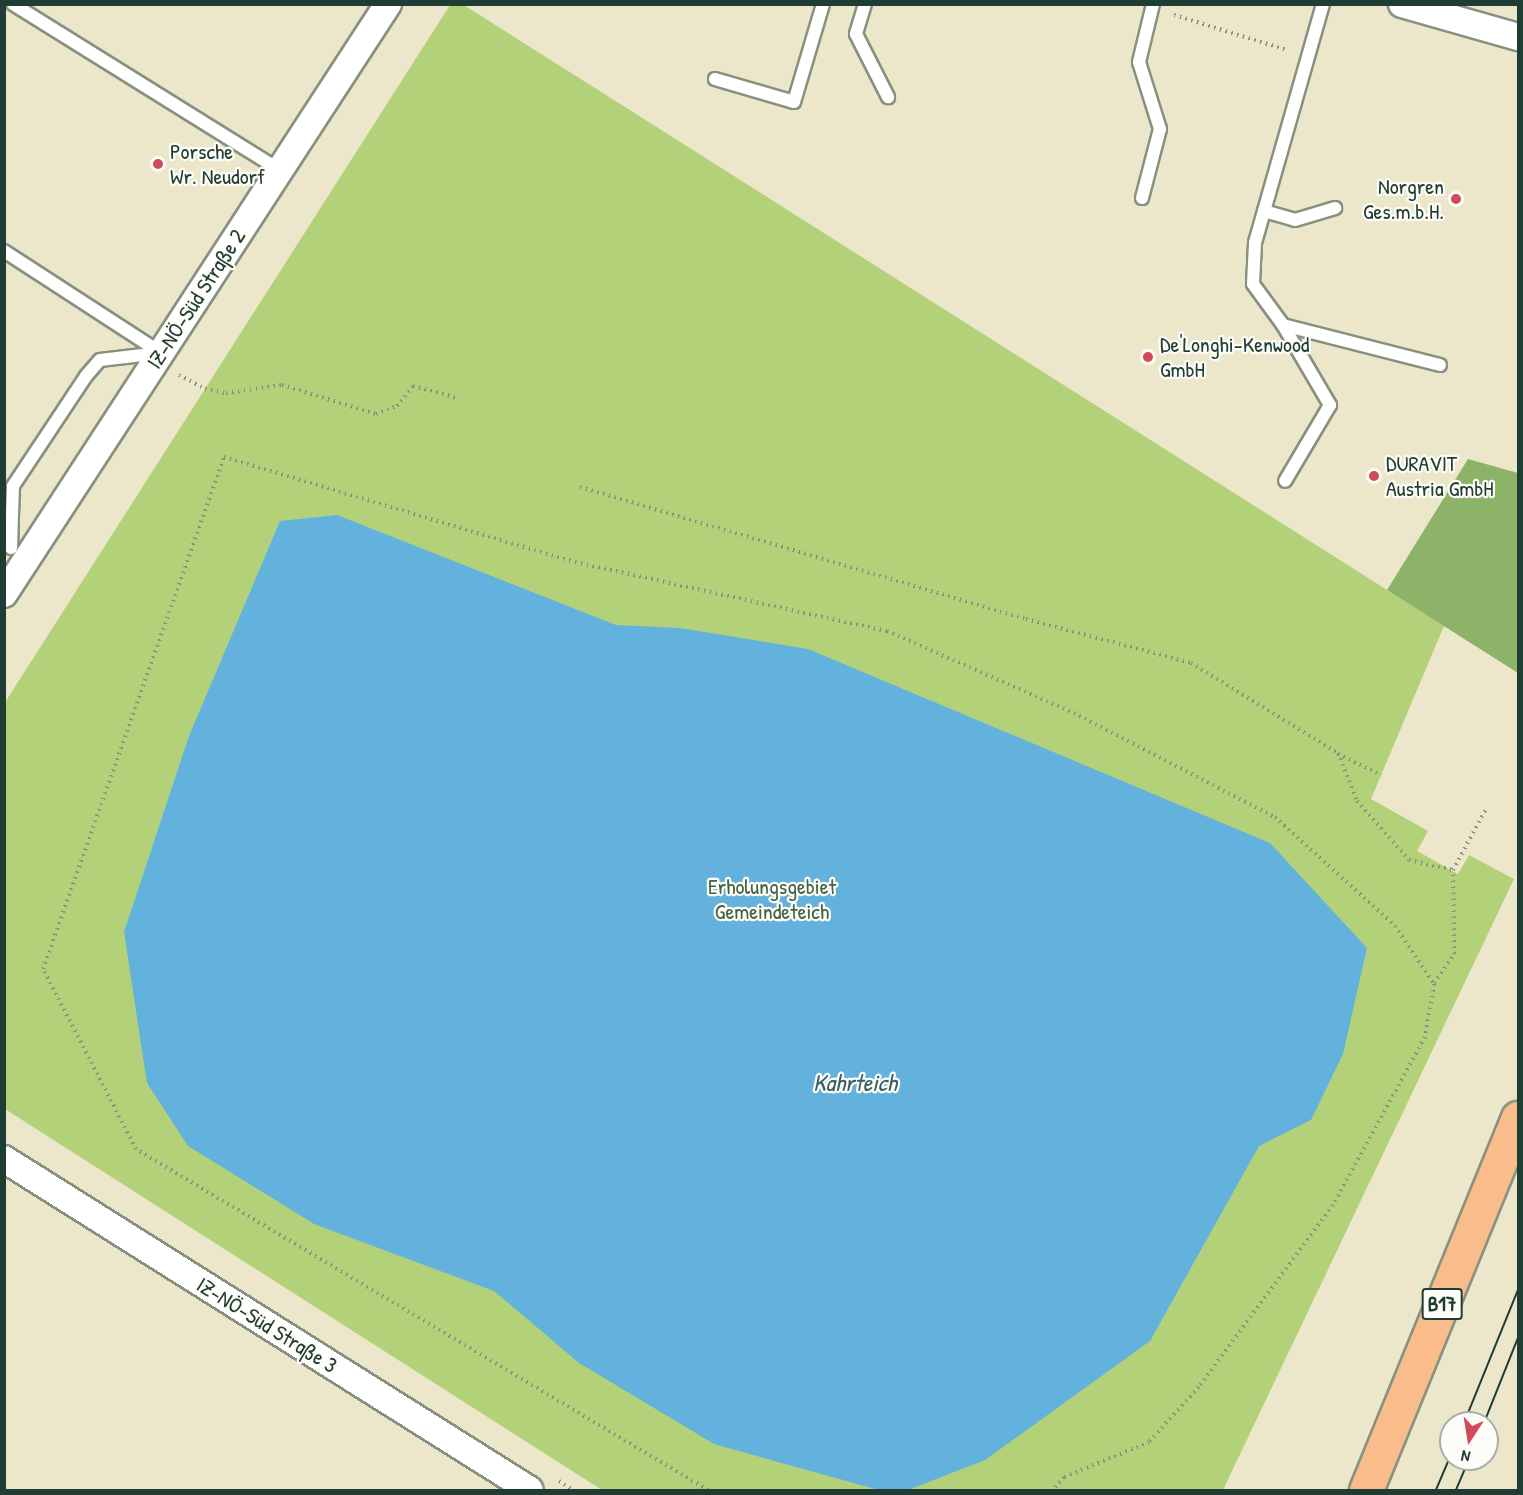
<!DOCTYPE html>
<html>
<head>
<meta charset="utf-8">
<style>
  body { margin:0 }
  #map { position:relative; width:1523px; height:1495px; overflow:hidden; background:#ece7ca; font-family:"Patrick Hand",sans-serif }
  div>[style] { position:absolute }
  .green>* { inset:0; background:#b2d179 }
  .forest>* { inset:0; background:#8db369 }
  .water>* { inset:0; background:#63b2dd }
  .path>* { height:4px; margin-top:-2px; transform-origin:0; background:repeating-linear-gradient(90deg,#86927f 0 1.5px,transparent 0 6px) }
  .roads { filter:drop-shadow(2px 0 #86927f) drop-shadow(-2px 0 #86927f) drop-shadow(0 2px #86927f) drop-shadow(0 -2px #86927f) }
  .lane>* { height:12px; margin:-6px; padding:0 6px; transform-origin:6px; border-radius:6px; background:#fff }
  .street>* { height:26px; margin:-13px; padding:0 13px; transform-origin:13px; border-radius:13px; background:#fff }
  .primary>* { height:33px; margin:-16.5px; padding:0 16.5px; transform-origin:16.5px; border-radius:16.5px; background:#f9bc8a }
  .tram>* { height:1.5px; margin:-0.75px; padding:0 0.75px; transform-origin:0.75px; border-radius:0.75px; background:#1f3d34 }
  .dots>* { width:16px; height:16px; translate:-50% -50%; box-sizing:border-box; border:3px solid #fdfcf7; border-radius:50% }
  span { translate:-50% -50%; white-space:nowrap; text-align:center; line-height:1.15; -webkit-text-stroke:4.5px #fdfcf7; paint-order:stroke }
  .shield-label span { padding:2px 4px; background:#fdfcf7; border:2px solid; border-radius:4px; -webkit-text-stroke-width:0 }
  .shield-label { font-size:21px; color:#1f3d34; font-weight:700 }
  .poi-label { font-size:22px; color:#1f3d34 }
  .left { translate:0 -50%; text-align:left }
  .right { translate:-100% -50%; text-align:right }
  .street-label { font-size:22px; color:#1f3d34 }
  .park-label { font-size:22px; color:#446245 }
  .water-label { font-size:24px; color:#336067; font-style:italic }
  .frame { position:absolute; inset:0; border:6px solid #1f3d34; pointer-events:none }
  .north { position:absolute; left:1439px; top:1411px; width:60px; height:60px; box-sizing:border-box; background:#fdfcf7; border:2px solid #a4b0a9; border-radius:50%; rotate:192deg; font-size:16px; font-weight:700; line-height:24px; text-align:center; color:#1f3d34 }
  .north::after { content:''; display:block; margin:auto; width:21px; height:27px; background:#d1495b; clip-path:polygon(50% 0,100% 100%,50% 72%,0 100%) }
</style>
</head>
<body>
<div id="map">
  <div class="green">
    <div style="clip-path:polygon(450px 5px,464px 5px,1444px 626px,1371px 799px,1428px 831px,1417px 851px,1458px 874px,1469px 855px,1514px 879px,1223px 1490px,602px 1490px,5px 1109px,4px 704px)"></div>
  </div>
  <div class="forest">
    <div style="clip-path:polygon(1468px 459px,1518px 473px,1518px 673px,1387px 590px)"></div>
  </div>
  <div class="water">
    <div style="clip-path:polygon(337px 515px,616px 625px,680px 628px,808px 649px,1270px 843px,1367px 948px,1343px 1054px,1311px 1120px,1259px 1146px,1150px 1341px,985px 1460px,908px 1490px,879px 1490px,714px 1444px,579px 1363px,494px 1291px,314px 1224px,188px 1146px,147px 1083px,124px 932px,189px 736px,280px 521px)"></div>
  </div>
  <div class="path">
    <div style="left:1174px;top:15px;width:118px;rotate:17.2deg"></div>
    <div style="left:179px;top:375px;width:30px;rotate:28deg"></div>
    <div style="left:205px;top:389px;width:21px;rotate:11deg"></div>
    <div style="left:226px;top:393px;width:57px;rotate:-8.1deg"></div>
    <div style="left:282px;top:385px;width:98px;rotate:17.1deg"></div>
    <div style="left:376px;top:414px;width:22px;rotate:-21deg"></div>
    <div style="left:397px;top:406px;width:26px;rotate:-51deg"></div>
    <div style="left:413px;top:386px;width:47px;rotate:14.9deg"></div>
    <div style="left:580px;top:487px;width:465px;rotate:16.5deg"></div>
    <div style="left:1026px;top:619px;width:171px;rotate:14.9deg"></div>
    <div style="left:1191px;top:663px;width:172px;rotate:31.5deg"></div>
    <div style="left:1338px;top:753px;width:52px;rotate:68.4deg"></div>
    <div style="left:1357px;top:801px;width:79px;rotate:48.6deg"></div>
    <div style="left:1409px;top:860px;width:45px;rotate:12.8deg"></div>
    <div style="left:1338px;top:754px;width:48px;rotate:26deg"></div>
    <div style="left:1434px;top:983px;width:35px;rotate:-55deg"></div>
    <div style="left:1454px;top:954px;width:84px;rotate:-90.7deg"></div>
    <div style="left:1453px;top:870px;width:69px;rotate:-61.6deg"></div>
    <div style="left:559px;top:1481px;width:17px;rotate:33deg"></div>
    <div style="left:708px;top:1490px;width:666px;rotate:-149.2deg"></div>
    <div style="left:136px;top:1149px;width:203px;rotate:-117.3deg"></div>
    <div style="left:43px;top:969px;width:543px;rotate:-70.53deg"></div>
    <div style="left:224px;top:457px;width:366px;rotate:16.7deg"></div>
    <div style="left:575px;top:562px;width:320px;rotate:12.5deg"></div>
    <div style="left:887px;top:631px;width:204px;rotate:23.7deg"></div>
    <div style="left:1074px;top:713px;width:226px;rotate:27.4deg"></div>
    <div style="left:1275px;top:817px;width:162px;rotate:42.2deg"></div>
    <div style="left:1395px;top:926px;width:70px;rotate:56.1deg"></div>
    <div style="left:1434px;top:984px;width:54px;rotate:99.6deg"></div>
    <div style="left:1425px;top:1037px;width:192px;rotate:118.7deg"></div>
    <div style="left:1333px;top:1205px;width:226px;rotate:126.4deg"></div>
    <div style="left:1199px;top:1387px;width:74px;rotate:132.3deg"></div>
    <div style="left:1149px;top:1442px;width:92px;rotate:157.6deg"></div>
    <div style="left:1064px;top:1477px;width:17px;rotate:130deg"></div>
  </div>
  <div class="roads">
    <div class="lane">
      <div style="left:13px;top:4px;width:314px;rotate:31.9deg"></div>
      <div style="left:865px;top:4px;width:31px;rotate:107deg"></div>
      <div style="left:856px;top:34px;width:71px;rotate:63.1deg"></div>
      <div style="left:1323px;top:4px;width:248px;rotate:105.9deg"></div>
      <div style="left:1255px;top:243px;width:41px;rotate:92.8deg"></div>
      <div style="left:1253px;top:284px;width:51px;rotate:53.8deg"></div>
      <div style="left:1283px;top:325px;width:162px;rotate:14.3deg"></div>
      <div style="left:715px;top:79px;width:82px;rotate:16.2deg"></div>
      <div style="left:794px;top:102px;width:102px;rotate:-73.5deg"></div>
      <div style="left:1142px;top:198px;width:71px;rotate:-75.4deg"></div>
      <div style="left:1160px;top:129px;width:70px;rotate:-107.4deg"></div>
      <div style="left:1139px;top:62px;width:60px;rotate:-76.4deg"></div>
      <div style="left:1264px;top:211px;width:32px;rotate:16deg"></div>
      <div style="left:1295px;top:220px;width:42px;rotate:-16.7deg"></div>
      <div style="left:4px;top:251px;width:187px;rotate:33deg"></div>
      <div style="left:1283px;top:325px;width:93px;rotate:59.6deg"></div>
      <div style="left:1330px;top:405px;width:88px;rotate:120.6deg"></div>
      <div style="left:11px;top:548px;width:62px;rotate:-88.2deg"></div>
      <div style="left:13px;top:486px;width:132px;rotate:-56.4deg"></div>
      <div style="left:86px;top:376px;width:21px;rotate:-49deg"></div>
      <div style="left:100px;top:360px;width:60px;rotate:-6.7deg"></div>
    </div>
    <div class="street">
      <div style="left:1402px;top:4px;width:121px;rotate:15.9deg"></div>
      <div style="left:4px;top:594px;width:704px;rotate:-56.94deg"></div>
      <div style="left:4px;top:1159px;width:621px;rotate:32.18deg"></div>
    </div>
    <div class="primary">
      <div style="left:1366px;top:1490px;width:402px;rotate:-67.8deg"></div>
    </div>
  </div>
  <div class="tram">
    <div style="left:1464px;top:1423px;width:144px;rotate:-67.9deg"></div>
    <div style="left:1484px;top:1423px;width:92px;rotate:-68.2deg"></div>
    <div style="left:1436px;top:1490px;width:38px;rotate:-67deg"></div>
    <div style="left:1456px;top:1490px;width:34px;rotate:-67deg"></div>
  </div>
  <div class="dots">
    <div style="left:158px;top:164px;background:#d1495b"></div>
    <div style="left:1456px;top:199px;background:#d1495b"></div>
    <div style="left:1148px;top:357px;background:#d1495b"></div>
    <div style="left:1374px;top:476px;background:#d1495b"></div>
  </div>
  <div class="shield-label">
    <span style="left:1442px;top:1304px">B17</span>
  </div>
  <div class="poi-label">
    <span class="left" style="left:170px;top:164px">Porsche<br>Wr. Neudorf</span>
    <span class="right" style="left:1444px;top:199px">Norgren<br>Ges.m.b.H.</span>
    <span class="left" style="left:1160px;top:357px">De'Longhi-Kenwood<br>GmbH</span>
    <span class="left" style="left:1386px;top:476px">DURAVIT<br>Austria GmbH</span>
  </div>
  <div class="street-label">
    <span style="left:196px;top:299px;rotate:-57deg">IZ-NÖ-Süd Straße 2</span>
    <span style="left:267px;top:1325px;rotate:32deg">IZ-NÖ-Süd Straße 3</span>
  </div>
  <div class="park-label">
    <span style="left:772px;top:899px">Erholungsgebiet<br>Gemeindeteich</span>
  </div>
  <div class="water-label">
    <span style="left:855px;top:1083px">Kahrteich</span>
  </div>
  <div class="frame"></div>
  <div class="north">N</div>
</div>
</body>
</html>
